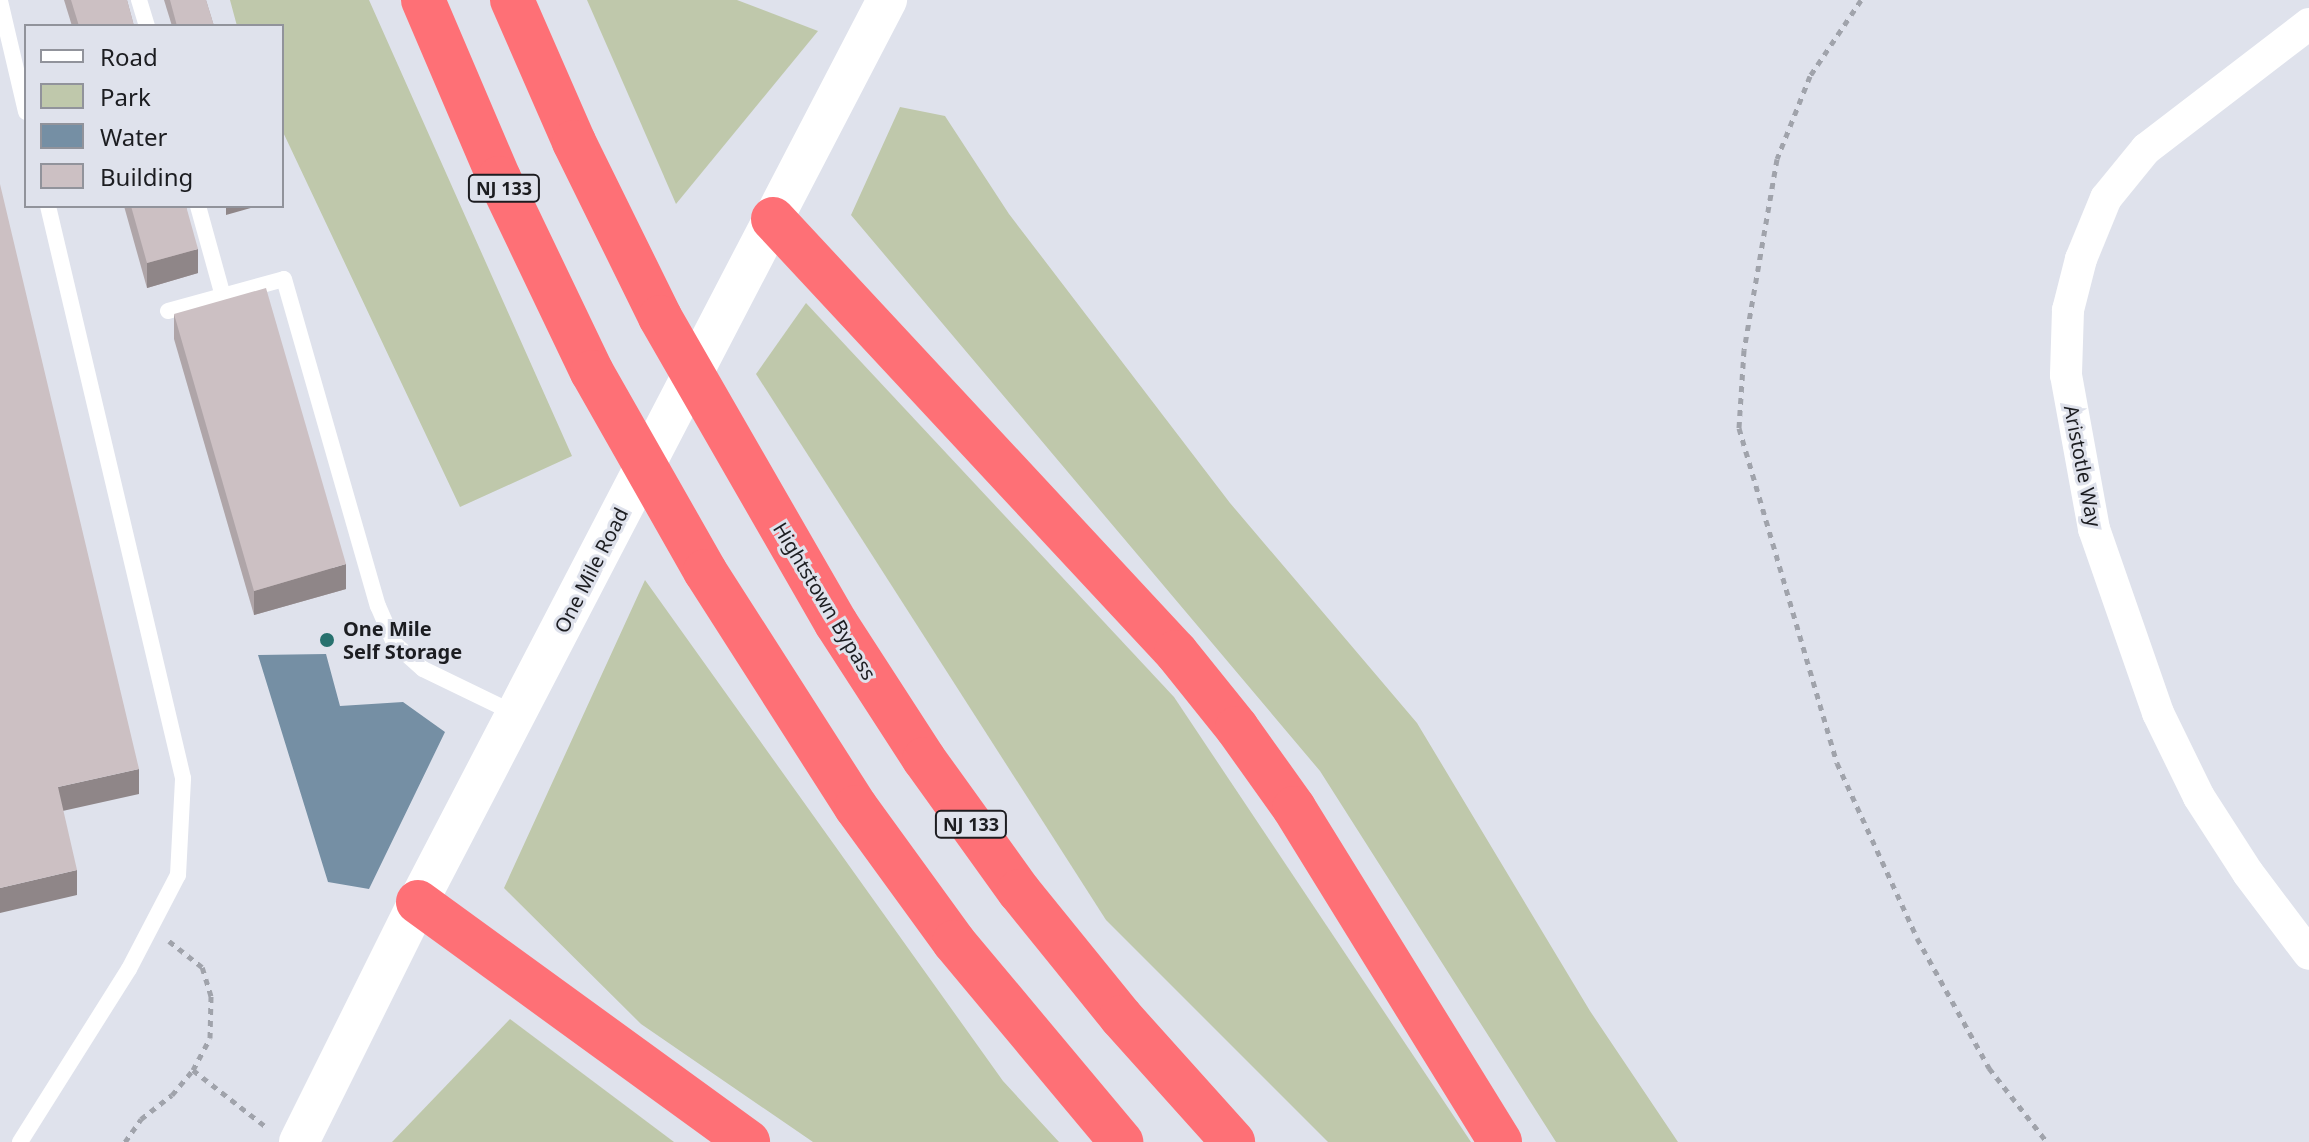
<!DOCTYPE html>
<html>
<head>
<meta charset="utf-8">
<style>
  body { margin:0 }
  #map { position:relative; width:2309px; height:1142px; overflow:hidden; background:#dfe2ec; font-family:"Noto Sans",sans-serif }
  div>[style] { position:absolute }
  .green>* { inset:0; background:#bfc8ab }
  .water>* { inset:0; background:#758fa4 }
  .path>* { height:5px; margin-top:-2.5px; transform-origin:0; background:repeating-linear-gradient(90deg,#a0a3ab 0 6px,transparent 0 12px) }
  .service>* { height:16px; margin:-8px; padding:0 8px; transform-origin:8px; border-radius:8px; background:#fff }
  .minor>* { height:32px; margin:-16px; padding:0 16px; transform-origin:16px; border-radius:16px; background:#fff }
  .tertiary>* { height:40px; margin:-20px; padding:0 20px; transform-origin:20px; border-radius:20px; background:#fff }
  .motorway>* { height:44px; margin:-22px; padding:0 22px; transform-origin:22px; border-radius:22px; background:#fe7076 }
  .wall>* { inset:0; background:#afa5a8 }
  .shaded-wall>* { inset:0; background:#8f8688 }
  .building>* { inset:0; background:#ccc0c3 }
  .dots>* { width:22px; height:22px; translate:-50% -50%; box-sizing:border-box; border:4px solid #dfe2ec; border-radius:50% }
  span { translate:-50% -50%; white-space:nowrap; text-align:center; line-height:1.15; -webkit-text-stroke:6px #dfe2ec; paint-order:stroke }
  .shield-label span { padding:2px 6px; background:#dfe2ec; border:2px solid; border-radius:6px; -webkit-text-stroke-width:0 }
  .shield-label { font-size:18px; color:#1c1d21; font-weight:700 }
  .street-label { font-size:20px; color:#1c1d21 }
  .poi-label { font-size:20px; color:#1c1d21; font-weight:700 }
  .left { translate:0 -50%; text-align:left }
  .legend { position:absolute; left:24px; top:24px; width:260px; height:184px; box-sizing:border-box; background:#dfe2ec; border:2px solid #91939b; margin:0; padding:10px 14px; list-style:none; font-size:24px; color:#1c1d21 }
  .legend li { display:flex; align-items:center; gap:16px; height:40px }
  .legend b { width:40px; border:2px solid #91939b }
</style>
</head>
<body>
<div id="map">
  <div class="green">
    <div style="clip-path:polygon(230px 0,369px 0,572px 456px,460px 507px,282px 130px,282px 26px,237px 26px)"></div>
    <div style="clip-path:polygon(587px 0,737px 0,818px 31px,676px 204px)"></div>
    <div style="clip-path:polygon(900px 107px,945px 116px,1009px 214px,1230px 503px,1417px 723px,1590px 1011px,1678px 1142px,1556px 1142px,1320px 771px,851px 215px)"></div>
    <div style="clip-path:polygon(806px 303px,1174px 697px,1471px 1142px,1328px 1142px,1106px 920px,756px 374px)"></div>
    <div style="clip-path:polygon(645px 580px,1003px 1081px,1059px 1142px,813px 1142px,641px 1024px,504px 888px)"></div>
    <div style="clip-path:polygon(510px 1019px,674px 1142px,392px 1142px)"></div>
  </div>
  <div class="water">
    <div style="clip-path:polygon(326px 654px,340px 706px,403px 702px,445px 732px,369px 889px,328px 882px,258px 655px)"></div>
  </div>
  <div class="path">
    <div style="left:1861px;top:0;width:92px;rotate:123.9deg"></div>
    <div style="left:1810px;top:76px;width:89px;rotate:111.7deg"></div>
    <div style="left:1777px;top:159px;width:194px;rotate:99.8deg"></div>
    <div style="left:1744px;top:350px;width:78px;rotate:93.7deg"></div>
    <div style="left:1739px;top:428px;width:349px;rotate:73.7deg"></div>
    <div style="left:1837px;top:763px;width:192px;rotate:65.4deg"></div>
    <div style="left:1917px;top:938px;width:149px;rotate:61deg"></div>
    <div style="left:1989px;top:1068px;width:94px;rotate:51.9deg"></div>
    <div style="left:193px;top:1070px;width:91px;rotate:37.9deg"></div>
    <div style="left:125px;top:1142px;width:28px;rotate:-55deg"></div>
    <div style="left:141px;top:1119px;width:39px;rotate:-38deg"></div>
    <div style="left:172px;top:1095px;width:33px;rotate:-50deg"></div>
    <div style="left:193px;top:1070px;width:36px;rotate:-62deg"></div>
    <div style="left:210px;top:1038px;width:42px;rotate:-88.6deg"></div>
    <div style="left:211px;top:996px;width:30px;rotate:-107deg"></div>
    <div style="left:202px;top:967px;width:42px;rotate:-141.8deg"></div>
  </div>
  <div class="service">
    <div style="left:139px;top:0;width:27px;rotate:73deg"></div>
    <div style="left:0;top:1px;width:114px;rotate:76.8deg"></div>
    <div style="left:198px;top:206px;width:93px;rotate:74.5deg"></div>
    <div style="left:168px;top:311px;width:120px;rotate:-15.4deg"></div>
    <div style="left:284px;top:279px;width:340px;rotate:74deg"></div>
    <div style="left:378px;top:606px;width:40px;rotate:66.6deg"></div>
    <div style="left:394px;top:643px;width:39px;rotate:42deg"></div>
    <div style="left:423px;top:669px;width:103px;rotate:25.8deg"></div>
    <div style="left:20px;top:1142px;width:204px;rotate:-57.8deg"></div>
    <div style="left:129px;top:969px;width:106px;rotate:-62.5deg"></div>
    <div style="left:178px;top:875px;width:97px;rotate:-87deg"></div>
    <div style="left:183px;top:778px;width:588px;rotate:-103.28deg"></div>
  </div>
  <div class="minor">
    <div style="left:2309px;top:24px;width:205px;rotate:142.5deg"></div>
    <div style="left:2146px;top:149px;width:63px;rotate:129.2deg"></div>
    <div style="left:2106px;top:198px;width:66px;rotate:112.3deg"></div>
    <div style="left:2081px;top:259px;width:53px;rotate:104.3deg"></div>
    <div style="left:2068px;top:310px;width:65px;rotate:91.8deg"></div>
    <div style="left:2066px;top:375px;width:157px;rotate:79.7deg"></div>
    <div style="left:2094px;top:529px;width:195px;rotate:70.8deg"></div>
    <div style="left:2158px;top:713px;width:93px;rotate:64deg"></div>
    <div style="left:2199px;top:797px;width:90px;rotate:57.2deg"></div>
    <div style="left:2248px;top:873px;width:101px;rotate:53deg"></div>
  </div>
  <div class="tertiary">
    <div style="left:299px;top:1142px;width:268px;rotate:-63.6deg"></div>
    <div style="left:418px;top:902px;width:1017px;rotate:-62.53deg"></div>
  </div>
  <div class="motorway">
    <div style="left:423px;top:0;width:194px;rotate:66.9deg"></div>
    <div style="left:499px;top:178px;width:215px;rotate:64.4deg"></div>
    <div style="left:592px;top:372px;width:229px;rotate:60.4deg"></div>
    <div style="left:705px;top:571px;width:280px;rotate:57.4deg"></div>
    <div style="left:856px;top:807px;width:167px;rotate:54deg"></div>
    <div style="left:954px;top:942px;width:261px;rotate:50.1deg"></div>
    <div style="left:512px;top:0;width:155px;rotate:66.4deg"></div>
    <div style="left:574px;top:142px;width:195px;rotate:63.8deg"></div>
    <div style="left:660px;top:317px;width:353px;rotate:60.1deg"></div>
    <div style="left:836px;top:623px;width:162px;rotate:57.1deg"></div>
    <div style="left:924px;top:759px;width:163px;rotate:54.3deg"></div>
    <div style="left:1019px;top:891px;width:162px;rotate:51deg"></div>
    <div style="left:1121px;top:1017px;width:168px;rotate:48.1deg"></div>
    <div style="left:773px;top:219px;width:592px;rotate:47.06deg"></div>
    <div style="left:1176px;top:652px;width:97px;rotate:51.2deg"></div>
    <div style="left:1237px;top:728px;width:98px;rotate:54.5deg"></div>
    <div style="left:1294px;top:808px;width:392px;rotate:58.3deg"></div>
    <div style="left:418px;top:902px;width:408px;rotate:36deg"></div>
  </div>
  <div class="wall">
    <div style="clip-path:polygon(64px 0,127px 0,134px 26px,72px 26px)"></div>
    <div style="clip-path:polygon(164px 0,206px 0,214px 26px,172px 26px)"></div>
    <div style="clip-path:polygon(124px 206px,186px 206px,198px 273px,147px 288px)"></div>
    <div style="clip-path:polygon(174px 314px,346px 589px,254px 615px,174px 339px)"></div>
  </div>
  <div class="shaded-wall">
    <div style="clip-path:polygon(226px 206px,258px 206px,226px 215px)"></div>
    <div style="clip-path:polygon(198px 249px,198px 273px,147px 288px,147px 263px)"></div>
    <div style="clip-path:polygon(346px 564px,346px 589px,254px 615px,254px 591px)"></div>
    <div style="clip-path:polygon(139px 769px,139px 794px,58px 812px,58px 787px)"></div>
    <div style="clip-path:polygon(77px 870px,77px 895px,0 913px,0 888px)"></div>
  </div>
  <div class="building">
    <div style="clip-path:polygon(71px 0,127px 0,134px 26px,79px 26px)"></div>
    <div style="clip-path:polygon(170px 0,206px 0,214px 26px,177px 26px)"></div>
    <div style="clip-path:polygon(0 184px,139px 769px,58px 787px,77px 870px,0 888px)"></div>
    <div style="clip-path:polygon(131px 206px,186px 206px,198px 249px,147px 263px)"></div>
    <div style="clip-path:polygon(266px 288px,346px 564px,254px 591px,174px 314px)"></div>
  </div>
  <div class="dots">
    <div style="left:327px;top:640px;background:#27716e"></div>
  </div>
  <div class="shield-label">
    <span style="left:504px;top:188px">NJ 133</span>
    <span style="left:971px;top:824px">NJ 133</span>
  </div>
  <div class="street-label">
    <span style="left:2083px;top:466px;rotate:79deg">Aristotle Way</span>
    <span style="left:591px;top:570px;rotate:-63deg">One Mile Road</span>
    <span style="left:825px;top:601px;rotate:59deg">Hightstown Bypass</span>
  </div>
  <div class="poi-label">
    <span class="left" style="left:343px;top:640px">One Mile<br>Self Storage</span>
  </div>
  <ul class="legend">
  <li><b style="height:10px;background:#fff"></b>Road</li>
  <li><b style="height:22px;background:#bfc8ab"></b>Park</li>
  <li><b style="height:22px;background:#758fa4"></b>Water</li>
  <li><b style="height:22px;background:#ccc0c3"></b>Building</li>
  </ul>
</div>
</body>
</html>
